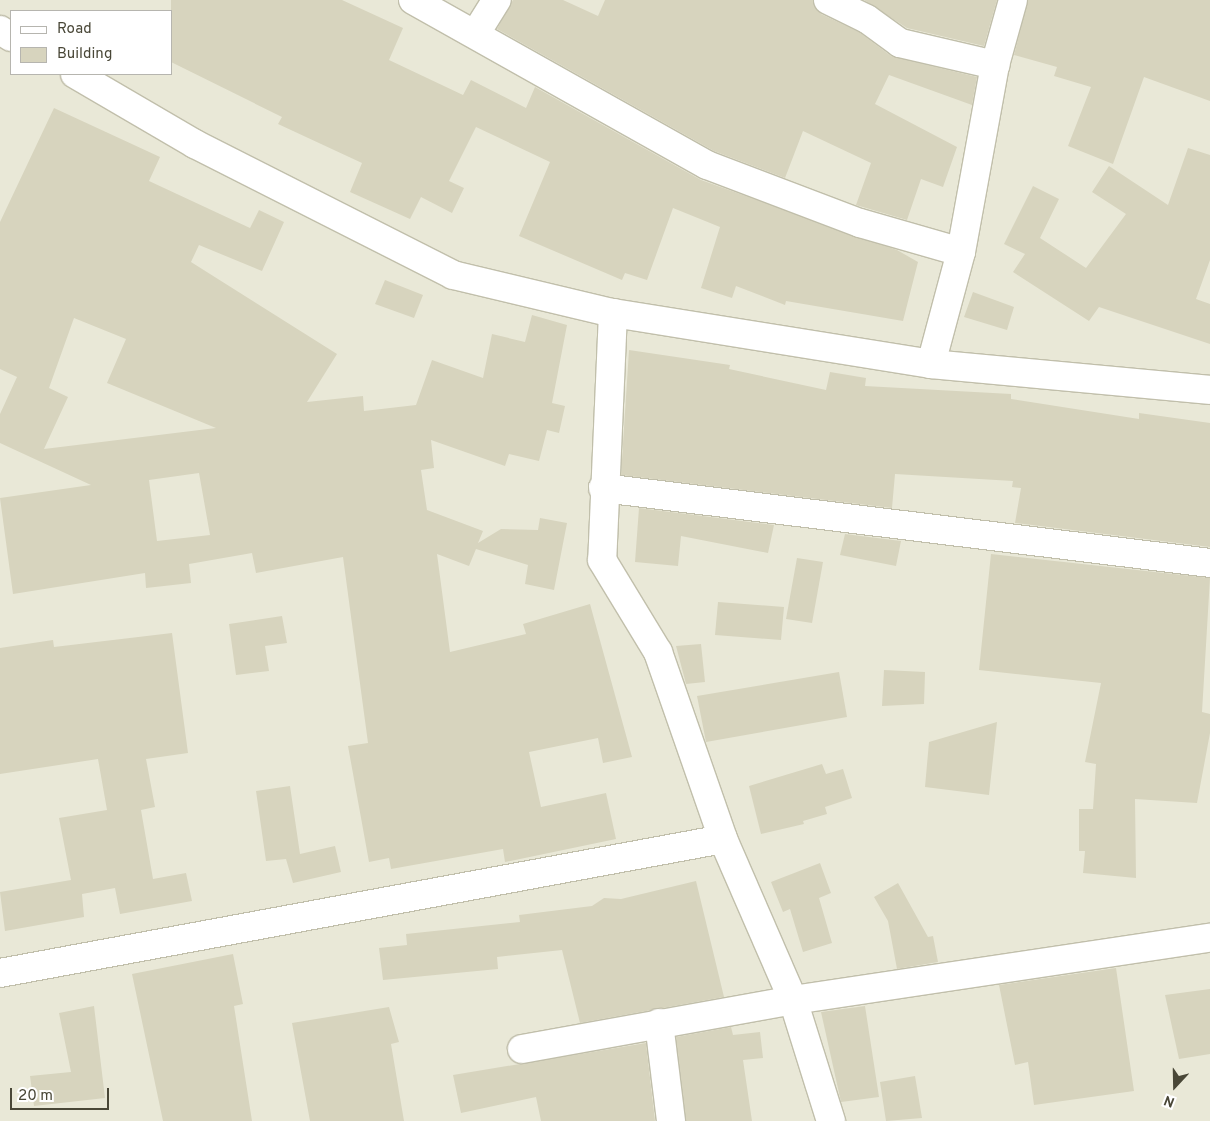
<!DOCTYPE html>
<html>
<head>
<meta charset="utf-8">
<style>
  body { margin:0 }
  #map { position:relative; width:1210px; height:1121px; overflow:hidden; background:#f5f5e9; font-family:Overpass,sans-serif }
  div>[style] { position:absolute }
  .residential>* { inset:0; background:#e9e8d7 }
  .building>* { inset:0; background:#d7d4be }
  .roads { filter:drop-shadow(1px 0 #c1bfab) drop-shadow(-1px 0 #c1bfab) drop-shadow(0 1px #c1bfab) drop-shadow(0 -1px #c1bfab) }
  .minor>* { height:28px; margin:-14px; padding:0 14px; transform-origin:14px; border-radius:14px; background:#fff }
  .tertiary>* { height:28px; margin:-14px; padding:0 14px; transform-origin:14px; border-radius:14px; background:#fff }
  span { translate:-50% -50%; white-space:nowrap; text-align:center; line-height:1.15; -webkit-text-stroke:4.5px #fff; paint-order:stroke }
  .legend { position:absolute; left:10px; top:10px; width:162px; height:65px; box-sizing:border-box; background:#fff; border:1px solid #b6b5af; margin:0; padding:6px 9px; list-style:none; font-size:15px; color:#494737 }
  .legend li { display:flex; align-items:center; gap:10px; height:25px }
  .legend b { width:25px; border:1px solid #b6b5af }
  .north { position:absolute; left:1150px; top:1061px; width:50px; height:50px; -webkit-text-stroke:4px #fff; paint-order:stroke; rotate:201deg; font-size:14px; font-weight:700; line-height:20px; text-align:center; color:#494737 }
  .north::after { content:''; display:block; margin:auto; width:18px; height:22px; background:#494737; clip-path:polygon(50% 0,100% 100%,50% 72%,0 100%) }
  .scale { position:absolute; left:10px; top:1088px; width:99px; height:22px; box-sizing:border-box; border:2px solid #494737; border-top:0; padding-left:6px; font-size:15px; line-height:18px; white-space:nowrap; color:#494737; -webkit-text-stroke:4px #fff; paint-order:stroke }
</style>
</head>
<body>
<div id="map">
  <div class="residential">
    <div style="clip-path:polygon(evenodd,0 0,1210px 0,1210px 1121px,0 1121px,0 0,11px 11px,171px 11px,171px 74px,11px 74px,11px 11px)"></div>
  </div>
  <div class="building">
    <div style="clip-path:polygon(171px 0,342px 0,403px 28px,389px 60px,463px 95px,471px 80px,526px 108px,535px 87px,701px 180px,897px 250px,918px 262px,903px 321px,786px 301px,785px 305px,736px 286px,732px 298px,701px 288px,720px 227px,673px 208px,647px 280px,625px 273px,622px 280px,519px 236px,550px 162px,476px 127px,449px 181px,464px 188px,452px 213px,421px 197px,410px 219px,350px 192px,362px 163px,278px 124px,282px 117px,171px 62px)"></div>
    <div style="clip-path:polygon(513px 0,563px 0,598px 16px,605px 0,813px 0,821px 14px,859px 32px,891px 56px,977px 77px,972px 105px,889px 75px,875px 104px,957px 147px,943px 187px,921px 179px,907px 220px,856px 205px,871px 163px,803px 131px,785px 178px,714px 151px,497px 29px)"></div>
    <div style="clip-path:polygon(864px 0,997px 0,984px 46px,907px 28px)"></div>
    <div style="clip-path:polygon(1028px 0,1210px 0,1210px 101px,1144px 77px,1113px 164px,1068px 146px,1091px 87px,1054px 76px,1057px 67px,1014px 55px)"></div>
    <div style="clip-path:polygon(evenodd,54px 108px,160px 157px,149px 181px,250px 228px,259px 210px,284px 222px,262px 271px,199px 245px,191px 262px,337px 354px,307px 402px,363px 396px,364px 411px,416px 405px,432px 360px,483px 378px,492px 334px,525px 342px,532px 315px,567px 325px,552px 403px,565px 406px,559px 433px,547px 430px,539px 461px,509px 454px,505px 466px,431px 440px,434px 468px,421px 470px,427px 510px,483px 531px,478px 543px,501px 529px,538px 530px,540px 518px,567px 523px,554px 590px,525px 584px,528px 565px,476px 549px,469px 566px,437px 554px,450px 652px,526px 634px,523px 624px,590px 604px,632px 757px,603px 763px,598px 738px,529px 752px,541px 807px,606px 793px,616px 839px,505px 862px,503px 849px,391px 869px,389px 858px,369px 862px,348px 746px,368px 743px,343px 557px,256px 573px,252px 553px,189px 564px,191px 583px,146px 588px,145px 573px,13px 594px,0 498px,91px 485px,0 443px,0 414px,17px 377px,0 369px,0 222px,54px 108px,74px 318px,126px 339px,107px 383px,216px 428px,44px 449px,68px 397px,49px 388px,74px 318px,54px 108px,199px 473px,210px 535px,157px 541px,149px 480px,199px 473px)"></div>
    <div style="clip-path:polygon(1188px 148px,1210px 155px,1210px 260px,1196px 299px,1210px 304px,1210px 344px,1099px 307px,1089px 321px,1013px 272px,1025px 254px,1004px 244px,1033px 186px,1059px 199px,1040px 238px,1086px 268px,1126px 214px,1092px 192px,1109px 166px,1168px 205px)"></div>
    <div style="clip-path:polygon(385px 280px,423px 295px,414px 318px,375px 304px)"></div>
    <div style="clip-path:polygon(973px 292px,1014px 307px,1007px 330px,964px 317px)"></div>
    <div style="clip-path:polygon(629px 350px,730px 365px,729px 369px,826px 390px,830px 372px,866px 378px,865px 386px,1011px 394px,1011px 399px,1139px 419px,1139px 413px,1210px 423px,1210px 547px,1015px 523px,1021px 488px,1012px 487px,1013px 481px,895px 474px,892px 508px,621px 475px)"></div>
    <div style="clip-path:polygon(639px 508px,774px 525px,768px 553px,681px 536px,678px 566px,635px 562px)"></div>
    <div style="clip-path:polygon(845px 534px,901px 541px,896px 566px,840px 555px)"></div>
    <div style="clip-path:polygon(991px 554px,1210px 578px,1202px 712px,1210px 714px,1210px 733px,1197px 803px,1135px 799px,1136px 878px,1083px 873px,1085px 851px,1079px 851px,1079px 809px,1093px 809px,1096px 764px,1085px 762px,1101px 683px,979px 670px)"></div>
    <div style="clip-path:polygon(797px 558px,823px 562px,812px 623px,786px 619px)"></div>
    <div style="clip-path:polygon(718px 602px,784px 607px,781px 640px,715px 635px)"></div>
    <div style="clip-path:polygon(282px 616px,287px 643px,265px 646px,269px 671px,236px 675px,229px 624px)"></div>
    <div style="clip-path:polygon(172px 633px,188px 753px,146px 759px,155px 807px,141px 810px,153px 879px,186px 873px,192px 901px,120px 914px,115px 888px,82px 894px,84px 917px,5px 931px,0 892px,71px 880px,59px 818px,107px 810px,98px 759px,0 774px,0 648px,53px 640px,54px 647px)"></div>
    <div style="clip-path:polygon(701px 644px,705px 682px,686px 684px,676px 646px)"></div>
    <div style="clip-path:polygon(884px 670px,925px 672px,924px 704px,882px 706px)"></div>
    <div style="clip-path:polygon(839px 672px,847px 717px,706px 742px,697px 696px)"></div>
    <div style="clip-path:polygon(997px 722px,989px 795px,925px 787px,929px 742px)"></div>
    <div style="clip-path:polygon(822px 764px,826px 774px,843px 769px,852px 798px,825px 807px,827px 814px,803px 821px,804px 824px,761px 834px,749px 786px)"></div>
    <div style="clip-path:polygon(290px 786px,300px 854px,335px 846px,341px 872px,293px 883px,286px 859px,266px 861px,256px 791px)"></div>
    <div style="clip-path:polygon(820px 863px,831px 893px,819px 898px,832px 943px,803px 952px,790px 909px,783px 912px,771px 882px)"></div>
    <div style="clip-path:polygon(696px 881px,724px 997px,580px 1023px,562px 950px,497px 957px,498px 969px,383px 980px,379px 948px,407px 945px,406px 934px,520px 922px,519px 915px,592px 906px,604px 898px,621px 899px)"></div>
    <div style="clip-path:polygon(898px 883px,928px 937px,933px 936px,938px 962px,897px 969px,888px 921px,874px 897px)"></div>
    <div style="clip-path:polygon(233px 954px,243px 1004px,234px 1006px,252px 1121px,163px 1121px,132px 974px)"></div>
    <div style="clip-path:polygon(1116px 968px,1134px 1091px,1034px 1105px,1028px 1062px,1015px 1065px,999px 985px)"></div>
    <div style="clip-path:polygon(1210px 989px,1210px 1054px,1179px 1059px,1165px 995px)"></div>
    <div style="clip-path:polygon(94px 1006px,105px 1098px,34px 1106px,30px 1076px,71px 1072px,59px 1013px)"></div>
    <div style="clip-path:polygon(865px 1006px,879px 1097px,841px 1102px,821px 1012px)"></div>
    <div style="clip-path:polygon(389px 1007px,399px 1042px,391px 1044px,404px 1121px,310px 1121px,292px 1023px)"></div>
    <div style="clip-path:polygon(731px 1027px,733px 1035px,760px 1032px,763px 1058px,743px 1060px,752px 1121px,686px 1121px,676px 1037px)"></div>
    <div style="clip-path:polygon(646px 1043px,655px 1121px,541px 1121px,536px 1097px,461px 1113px,453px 1075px)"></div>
    <div style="clip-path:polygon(915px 1076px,922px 1118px,886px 1121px,880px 1082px)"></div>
  </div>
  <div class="roads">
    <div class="minor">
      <div style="left:413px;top:0;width:337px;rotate:29.3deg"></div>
      <div style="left:707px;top:165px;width:164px;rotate:20.8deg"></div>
      <div style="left:860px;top:223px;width:105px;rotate:16deg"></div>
      <div style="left:828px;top:0;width:43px;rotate:26deg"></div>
      <div style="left:867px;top:19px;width:41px;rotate:36deg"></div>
      <div style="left:900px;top:43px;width:98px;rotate:13deg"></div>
      <div style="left:476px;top:33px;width:39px;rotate:-58deg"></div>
      <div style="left:613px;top:313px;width:247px;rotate:92.5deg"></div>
      <div style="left:602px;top:560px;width:108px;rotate:58.7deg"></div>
      <div style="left:658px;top:652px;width:198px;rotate:70.8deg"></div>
      <div style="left:723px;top:839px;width:176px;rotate:66.5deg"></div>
      <div style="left:793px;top:1000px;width:127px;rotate:72.6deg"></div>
      <div style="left:931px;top:364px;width:116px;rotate:-75deg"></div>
      <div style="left:961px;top:252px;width:190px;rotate:-79.7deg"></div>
      <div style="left:995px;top:65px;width:67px;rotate:-74.5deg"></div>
      <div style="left:603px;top:488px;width:612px;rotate:7.04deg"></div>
      <div style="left:0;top:973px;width:735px;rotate:-10.5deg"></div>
      <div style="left:659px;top:1023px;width:99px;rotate:83deg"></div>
      <div style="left:522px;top:1049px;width:275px;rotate:-10.2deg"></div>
      <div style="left:793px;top:1000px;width:422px;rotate:-8.5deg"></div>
    </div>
    <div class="tertiary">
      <div style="left:0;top:30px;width:13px;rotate:32deg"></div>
      <div style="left:75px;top:74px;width:139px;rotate:30.3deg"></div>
      <div style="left:195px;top:144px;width:289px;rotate:26.9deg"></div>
      <div style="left:453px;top:275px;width:164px;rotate:13.4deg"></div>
      <div style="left:613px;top:313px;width:322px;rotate:9.1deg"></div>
      <div style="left:931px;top:364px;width:280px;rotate:5.3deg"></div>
    </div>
  </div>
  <ul class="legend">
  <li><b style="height:6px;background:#fff"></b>Road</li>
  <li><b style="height:14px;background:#d7d4be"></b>Building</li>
  </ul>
  <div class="north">N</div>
  <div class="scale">20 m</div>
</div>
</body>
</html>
